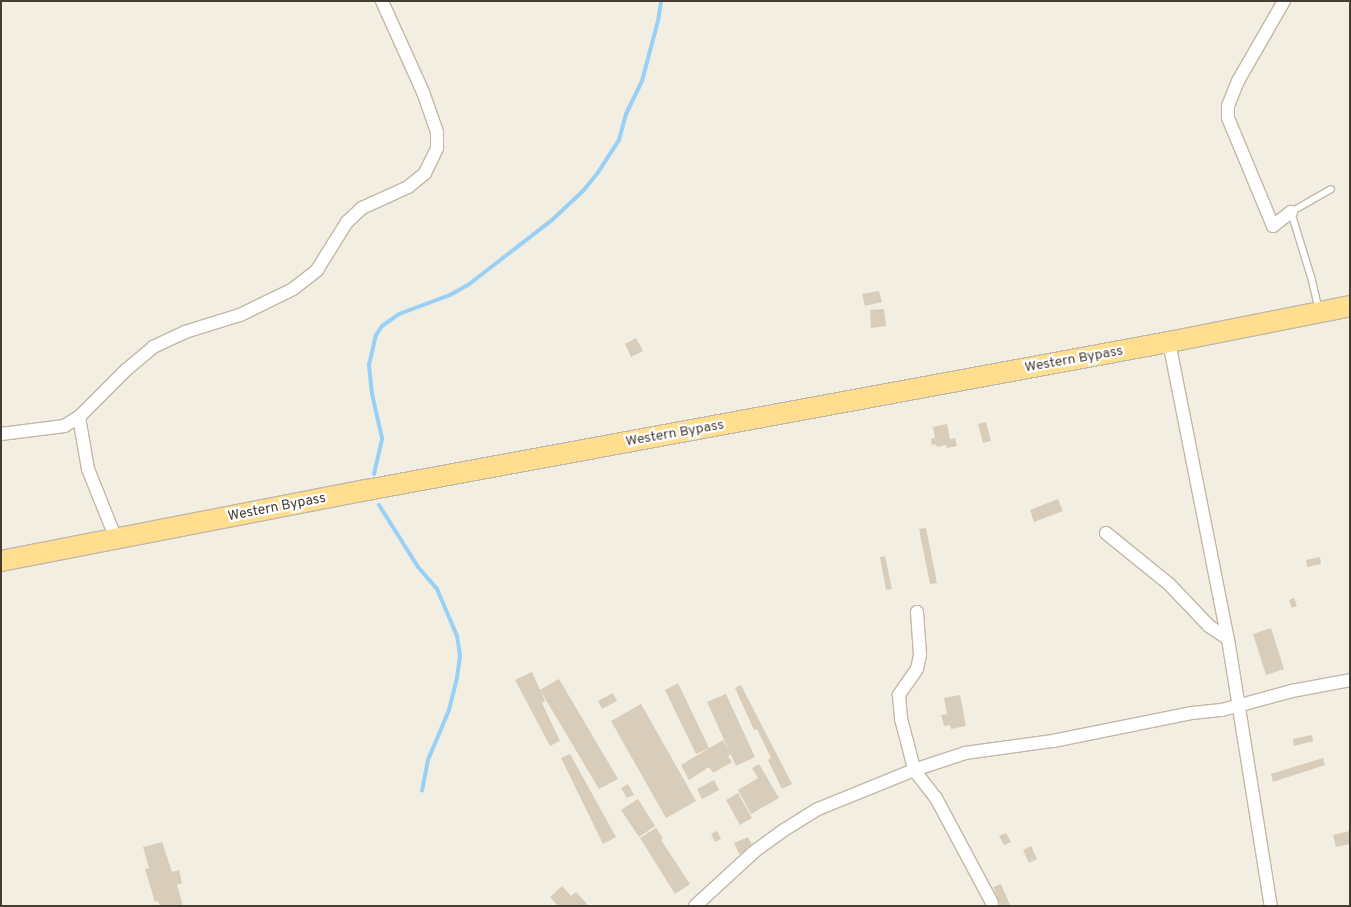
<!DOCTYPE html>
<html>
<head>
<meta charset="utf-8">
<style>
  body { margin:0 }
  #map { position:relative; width:1351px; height:907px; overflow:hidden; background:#f3eee2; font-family:Overpass,sans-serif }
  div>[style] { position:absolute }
  .stream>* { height:4px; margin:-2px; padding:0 2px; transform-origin:2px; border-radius:2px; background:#98d0f6 }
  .building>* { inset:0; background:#d8ccba }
  .roads { filter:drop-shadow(1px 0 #c2b8a7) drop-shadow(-1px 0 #c2b8a7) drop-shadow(0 1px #c2b8a7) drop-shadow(0 -1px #c2b8a7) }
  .lane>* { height:6px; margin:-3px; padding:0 3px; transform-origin:3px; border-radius:3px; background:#fff }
  .street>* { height:12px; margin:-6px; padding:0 6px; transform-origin:6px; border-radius:6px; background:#fff }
  .primary>* { height:20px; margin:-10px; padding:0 10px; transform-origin:10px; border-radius:10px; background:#ffdf8f }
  span { translate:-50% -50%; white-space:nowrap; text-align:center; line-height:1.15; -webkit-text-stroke:4.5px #fff; paint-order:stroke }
  .street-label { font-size:14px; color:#453d32 }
  .frame { position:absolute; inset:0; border:2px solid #453d32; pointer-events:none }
</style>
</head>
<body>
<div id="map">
  <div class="stream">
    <div style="left:374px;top:474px;width:37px;rotate:-77deg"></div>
    <div style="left:382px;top:438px;width:45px;rotate:-102.8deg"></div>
    <div style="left:372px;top:394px;width:29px;rotate:-96deg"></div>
    <div style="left:369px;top:365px;width:31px;rotate:-77deg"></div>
    <div style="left:376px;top:335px;width:11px;rotate:-56deg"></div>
    <div style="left:382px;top:326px;width:21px;rotate:-35deg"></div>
    <div style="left:399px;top:314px;width:54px;rotate:-20.4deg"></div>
    <div style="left:450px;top:295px;width:21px;rotate:-29deg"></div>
    <div style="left:468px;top:285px;width:106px;rotate:-37.7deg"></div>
    <div style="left:552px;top:220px;width:42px;rotate:-43.1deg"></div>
    <div style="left:583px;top:191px;width:22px;rotate:-51deg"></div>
    <div style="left:597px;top:174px;width:40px;rotate:-57.1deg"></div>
    <div style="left:619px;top:140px;width:27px;rotate:-75deg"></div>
    <div style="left:626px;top:114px;width:37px;rotate:-64deg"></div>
    <div style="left:642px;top:81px;width:62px;rotate:-75.1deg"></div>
    <div style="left:658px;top:21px;width:20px;rotate:-81deg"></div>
    <div style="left:379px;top:505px;width:73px;rotate:57.8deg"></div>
    <div style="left:418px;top:567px;width:29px;rotate:49deg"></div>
    <div style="left:437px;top:589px;width:51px;rotate:66.9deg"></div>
    <div style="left:457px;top:636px;width:20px;rotate:81deg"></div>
    <div style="left:460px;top:656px;width:22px;rotate:98deg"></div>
    <div style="left:457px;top:678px;width:33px;rotate:104deg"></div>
    <div style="left:449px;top:710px;width:54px;rotate:112.8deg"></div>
    <div style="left:428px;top:760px;width:31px;rotate:101deg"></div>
  </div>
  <div class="building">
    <div style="clip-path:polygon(879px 291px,882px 302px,865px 306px,862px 294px)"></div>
    <div style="clip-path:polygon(884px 309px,886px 326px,871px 328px,870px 310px)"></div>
    <div style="clip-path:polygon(636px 338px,643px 351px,631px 357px,625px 344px)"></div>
    <div style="clip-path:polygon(986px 422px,991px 441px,983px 443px,978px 424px)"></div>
    <div style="clip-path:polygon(947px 424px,950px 439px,955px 438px,957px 446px,947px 448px,946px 445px,937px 447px,936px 444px,932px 445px,931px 439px,935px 438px,933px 427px)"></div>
    <div style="clip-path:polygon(1058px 499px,1063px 511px,1034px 522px,1030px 510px)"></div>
    <div style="clip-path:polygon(926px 528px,937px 583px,930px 584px,919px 529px)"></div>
    <div style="clip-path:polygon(885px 556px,892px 589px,886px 590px,880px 557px)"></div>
    <div style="clip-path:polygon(1320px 557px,1321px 564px,1307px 567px,1306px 560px)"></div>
    <div style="clip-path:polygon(1294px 598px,1297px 606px,1292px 608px,1289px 600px)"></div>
    <div style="clip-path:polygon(1271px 628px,1284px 669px,1266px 675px,1253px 634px)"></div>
    <div style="clip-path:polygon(532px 672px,545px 701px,542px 703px,560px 741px,550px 746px,515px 680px)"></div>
    <div style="clip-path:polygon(559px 679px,618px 779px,599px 789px,540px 690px)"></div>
    <div style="clip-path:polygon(678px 683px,709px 748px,696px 754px,665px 690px)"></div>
    <div style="clip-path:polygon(741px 685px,792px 784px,782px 789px,768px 760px,771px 758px,757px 729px,754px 730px,735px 688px)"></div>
    <div style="clip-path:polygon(613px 693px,617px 701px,602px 709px,598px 701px)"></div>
    <div style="clip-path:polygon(726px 694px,755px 757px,736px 766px,707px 702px)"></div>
    <div style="clip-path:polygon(960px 695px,966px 726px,951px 729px,950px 725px,944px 726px,941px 715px,947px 714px,944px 698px)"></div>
    <div style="clip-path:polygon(641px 704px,696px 801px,666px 818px,611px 721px)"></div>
    <div style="clip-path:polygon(1312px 735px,1313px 741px,1294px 746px,1293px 739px)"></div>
    <div style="clip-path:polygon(723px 740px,731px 754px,728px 756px,732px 762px,713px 773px,709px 767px,689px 780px,681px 765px)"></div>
    <div style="clip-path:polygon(570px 754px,616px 837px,603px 844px,561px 758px)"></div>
    <div style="clip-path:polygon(1323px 758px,1325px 765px,1273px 782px,1271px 774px)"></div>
    <div style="clip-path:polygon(759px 764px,779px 798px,751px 814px,738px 790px,758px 778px,752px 768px)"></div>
    <div style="clip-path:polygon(714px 780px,719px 790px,702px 799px,697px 789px)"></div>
    <div style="clip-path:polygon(628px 784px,634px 795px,627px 798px,621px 788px)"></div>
    <div style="clip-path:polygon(738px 793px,752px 818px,740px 825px,726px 800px)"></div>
    <div style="clip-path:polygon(638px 799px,655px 826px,639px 837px,621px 810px)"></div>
    <div style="clip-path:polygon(656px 828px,663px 838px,661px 840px,690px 884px,675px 894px,640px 838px)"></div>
    <div style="clip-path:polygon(717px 831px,721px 839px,715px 842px,711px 834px)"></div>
    <div style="clip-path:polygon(1350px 831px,1350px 844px,1336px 847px,1333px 835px)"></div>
    <div style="clip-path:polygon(1006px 833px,1011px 842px,1004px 845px,999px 836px)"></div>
    <div style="clip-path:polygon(748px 837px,753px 847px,739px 854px,734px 843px)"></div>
    <div style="clip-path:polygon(162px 842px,172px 872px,179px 870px,182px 883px,177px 885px,183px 906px,160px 906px,158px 901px,155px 902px,145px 869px,149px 868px,143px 847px)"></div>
    <div style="clip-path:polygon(1031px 846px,1037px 859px,1029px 863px,1023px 850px)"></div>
    <div style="clip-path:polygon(1001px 884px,1010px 905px,1008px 906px,1001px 906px,993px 887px)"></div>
    <div style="clip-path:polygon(562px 886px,571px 896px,576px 892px,588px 905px,558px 906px,550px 897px)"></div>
  </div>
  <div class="roads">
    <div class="lane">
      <div style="left:1319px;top:311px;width:35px;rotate:-103deg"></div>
      <div style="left:1311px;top:277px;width:68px;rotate:-107.1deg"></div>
      <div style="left:1291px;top:212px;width:46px;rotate:-29.9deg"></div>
    </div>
    <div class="street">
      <div style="left:1284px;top:1px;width:92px;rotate:119.9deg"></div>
      <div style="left:1238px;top:81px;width:27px;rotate:112deg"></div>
      <div style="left:1228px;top:106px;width:12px;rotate:90deg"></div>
      <div style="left:1228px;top:118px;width:117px;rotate:67.4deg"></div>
      <div style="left:1273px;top:226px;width:23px;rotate:-38deg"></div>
      <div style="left:1169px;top:342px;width:303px;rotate:78.8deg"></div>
      <div style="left:1228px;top:639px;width:270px;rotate:80.9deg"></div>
      <div style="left:79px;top:417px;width:53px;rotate:80.2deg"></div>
      <div style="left:88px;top:469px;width:75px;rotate:68.2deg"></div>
      <div style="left:1px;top:434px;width:64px;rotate:-7.2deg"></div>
      <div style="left:64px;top:426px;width:17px;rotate:-31deg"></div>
      <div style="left:79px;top:417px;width:66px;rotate:-45deg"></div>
      <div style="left:126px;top:370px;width:35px;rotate:-40deg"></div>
      <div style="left:153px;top:347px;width:35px;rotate:-25deg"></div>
      <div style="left:185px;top:332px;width:58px;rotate:-17.2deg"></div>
      <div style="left:240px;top:315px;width:59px;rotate:-26.1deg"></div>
      <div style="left:293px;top:289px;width:31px;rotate:-38deg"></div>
      <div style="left:317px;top:270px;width:57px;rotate:-58deg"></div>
      <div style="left:347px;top:222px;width:21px;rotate:-43deg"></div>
      <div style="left:362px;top:208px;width:51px;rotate:-24.5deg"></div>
      <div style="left:408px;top:187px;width:22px;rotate:-39deg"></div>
      <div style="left:425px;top:173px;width:28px;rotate:-64deg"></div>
      <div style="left:437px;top:148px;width:16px;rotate:-90deg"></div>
      <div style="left:437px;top:132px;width:42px;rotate:-109.3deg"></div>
      <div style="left:423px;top:92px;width:100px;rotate:-114.3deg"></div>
      <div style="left:1106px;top:533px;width:81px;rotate:39deg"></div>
      <div style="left:1169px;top:584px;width:58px;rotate:46.4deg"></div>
      <div style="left:1209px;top:626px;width:23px;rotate:34deg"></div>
      <div style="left:917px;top:612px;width:43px;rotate:86deg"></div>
      <div style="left:920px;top:655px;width:14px;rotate:102deg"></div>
      <div style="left:917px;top:669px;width:32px;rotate:125deg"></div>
      <div style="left:899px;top:695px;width:24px;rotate:85deg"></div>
      <div style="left:901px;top:719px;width:23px;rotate:75deg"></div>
      <div style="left:907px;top:741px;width:30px;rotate:76deg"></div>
      <div style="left:914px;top:770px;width:36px;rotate:52deg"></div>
      <div style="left:936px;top:798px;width:119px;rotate:61.9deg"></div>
      <div style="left:695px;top:906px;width:81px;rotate:-42.5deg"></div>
      <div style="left:755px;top:851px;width:36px;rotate:-36deg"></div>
      <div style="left:784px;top:830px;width:40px;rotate:-32deg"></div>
      <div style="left:818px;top:809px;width:104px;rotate:-22.1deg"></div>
      <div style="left:914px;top:770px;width:54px;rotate:-18.4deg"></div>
      <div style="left:965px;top:753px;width:89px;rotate:-7.8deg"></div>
      <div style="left:1053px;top:741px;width:142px;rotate:-11.4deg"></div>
      <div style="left:1192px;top:713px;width:30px;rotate:-6deg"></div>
      <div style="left:1222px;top:710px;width:73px;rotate:-15.2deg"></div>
      <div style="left:1292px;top:691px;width:59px;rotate:-10.7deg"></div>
    </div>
    <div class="primary">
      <div style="left:1px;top:561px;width:373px;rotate:-11deg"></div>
      <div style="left:367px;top:490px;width:816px;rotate:-10.46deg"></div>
      <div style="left:1169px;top:342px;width:185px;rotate:-11.2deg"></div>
    </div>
  </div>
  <div class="street-label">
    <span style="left:1074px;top:360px;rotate:-10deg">Western Bypass</span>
    <span style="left:675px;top:434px;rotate:-10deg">Western Bypass</span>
    <span style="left:277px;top:508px;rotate:-11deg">Western Bypass</span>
  </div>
  <div class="frame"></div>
</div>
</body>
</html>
